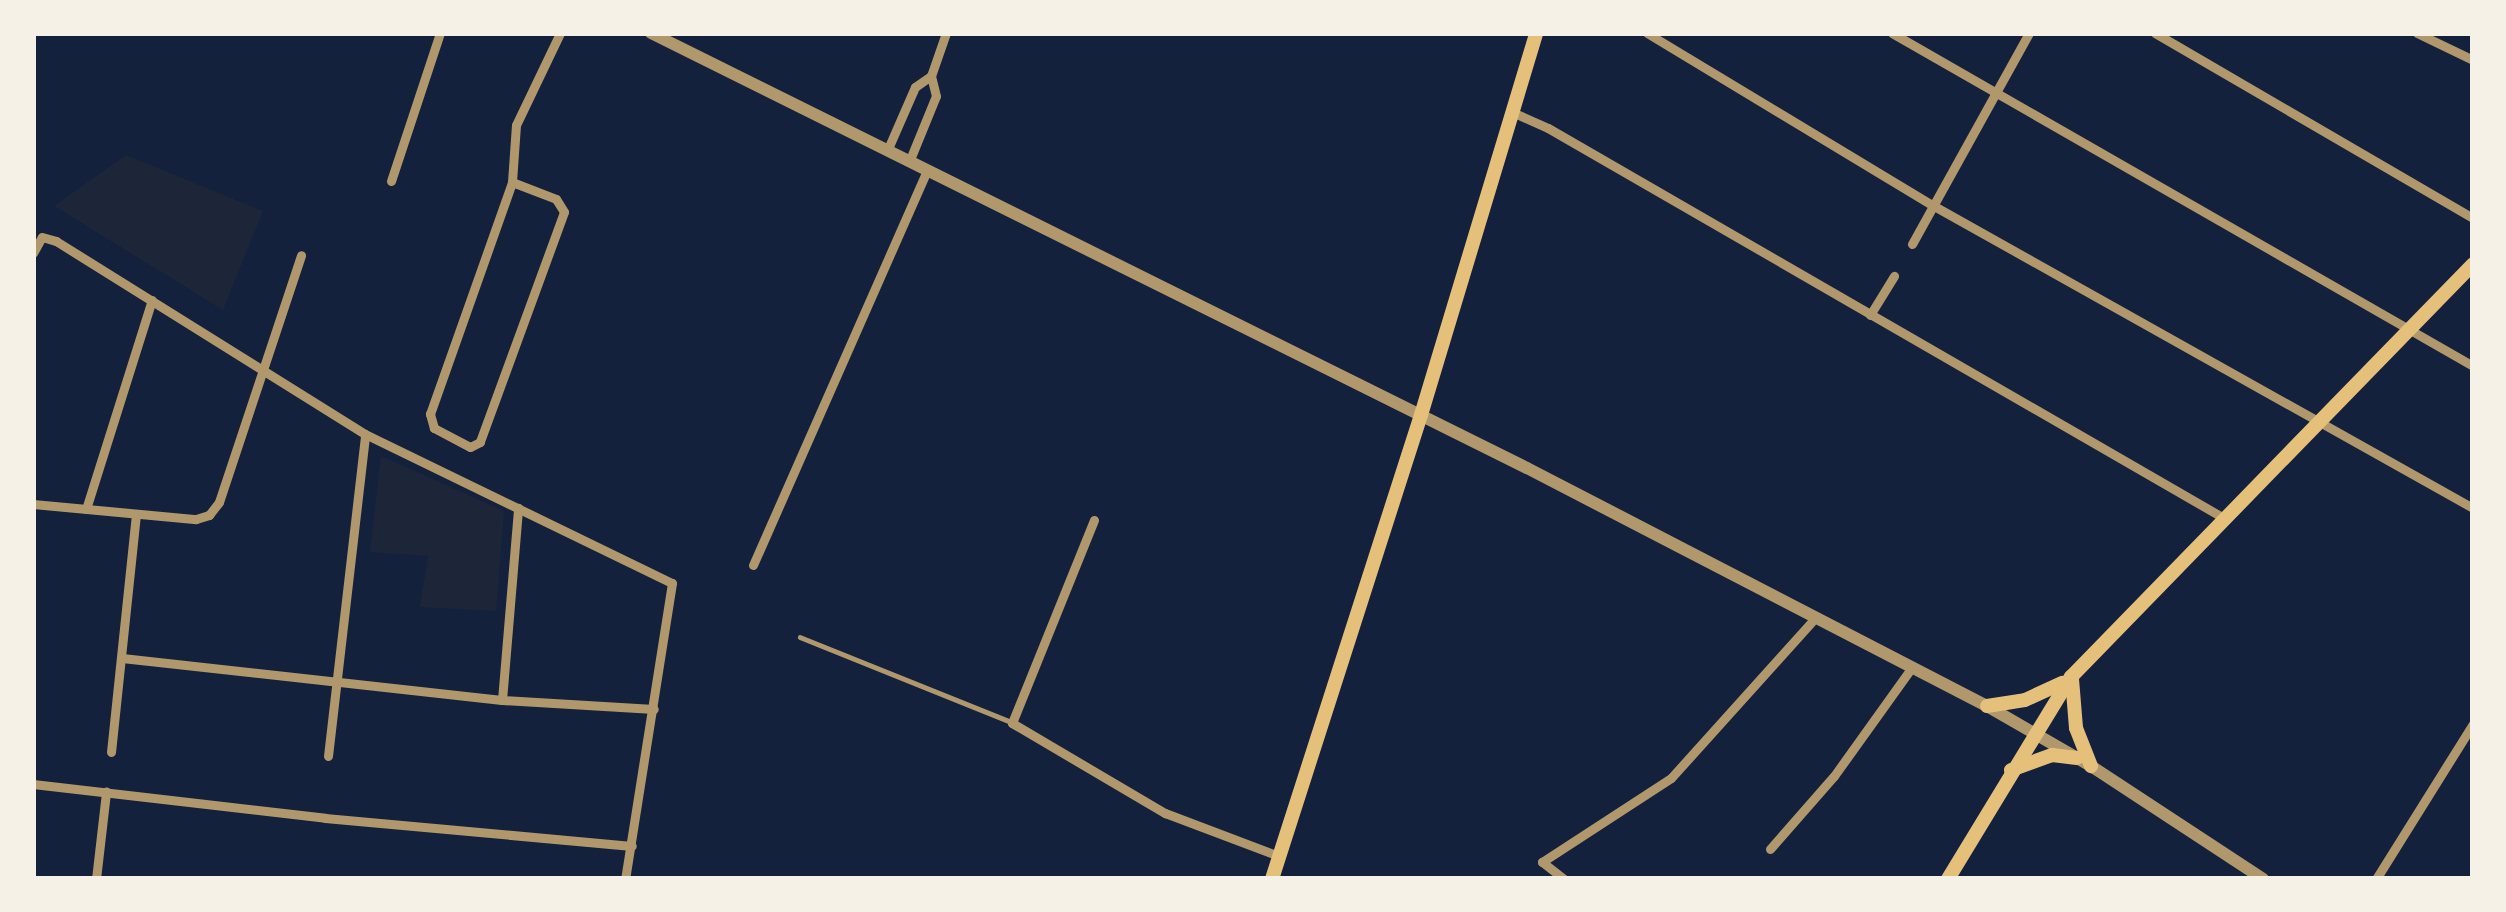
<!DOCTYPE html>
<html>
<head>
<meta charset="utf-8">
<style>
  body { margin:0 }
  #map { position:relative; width:2506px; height:912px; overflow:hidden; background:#14213d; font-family:Lato,sans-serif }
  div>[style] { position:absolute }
  .green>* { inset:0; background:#1d2539 }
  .service>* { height:4.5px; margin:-2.25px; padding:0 2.25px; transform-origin:2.25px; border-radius:2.25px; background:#b1986c }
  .minor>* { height:9px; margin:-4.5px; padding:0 4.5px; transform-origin:4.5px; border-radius:4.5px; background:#b1986c }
  .tertiary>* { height:12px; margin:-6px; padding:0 6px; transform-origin:6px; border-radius:6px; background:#b1986c }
  .secondary>* { height:14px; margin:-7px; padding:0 7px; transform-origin:7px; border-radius:7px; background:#e5c07b }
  span { translate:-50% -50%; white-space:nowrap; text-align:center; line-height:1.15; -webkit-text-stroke:9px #f6f1e7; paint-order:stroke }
  .frame { position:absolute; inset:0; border:36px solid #f6f1e7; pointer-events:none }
</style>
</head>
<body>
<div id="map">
  <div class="green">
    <div style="clip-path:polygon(126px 155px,263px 211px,223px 310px,54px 206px)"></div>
    <div style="clip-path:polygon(381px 456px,504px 511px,496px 611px,420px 607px,428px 556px,370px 552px)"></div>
  </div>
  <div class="service">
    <div style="left:800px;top:637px;width:227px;rotate:21.9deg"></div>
  </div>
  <div class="minor">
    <div style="left:1647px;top:33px;width:335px;rotate:31.1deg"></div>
    <div style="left:1934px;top:206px;width:618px;rotate:29.26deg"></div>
    <div style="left:1892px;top:33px;width:670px;rotate:29.82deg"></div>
    <div style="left:2155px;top:33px;width:368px;rotate:30.2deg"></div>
    <div style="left:2417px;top:33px;width:62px;rotate:25.7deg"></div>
    <div style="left:1512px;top:112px;width:39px;rotate:24deg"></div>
    <div style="left:1548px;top:128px;width:778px;rotate:29.99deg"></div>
    <div style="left:887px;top:151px;width:70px;rotate:-66.4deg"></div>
    <div style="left:915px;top:87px;width:19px;rotate:-35deg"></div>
    <div style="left:909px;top:162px;width:71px;rotate:-67.8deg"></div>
    <div style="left:936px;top:96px;width:21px;rotate:-104deg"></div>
    <div style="left:931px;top:76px;width:46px;rotate:-70.8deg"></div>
    <div style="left:391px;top:181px;width:156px;rotate:-71.7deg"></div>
    <div style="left:512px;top:182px;width:47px;rotate:21.1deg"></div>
    <div style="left:556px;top:199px;width:15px;rotate:58deg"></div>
    <div style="left:564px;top:212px;width:245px;rotate:110.1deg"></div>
    <div style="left:480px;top:442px;width:11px;rotate:153deg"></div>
    <div style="left:470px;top:447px;width:41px;rotate:-152.2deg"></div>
    <div style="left:434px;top:428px;width:15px;rotate:-106deg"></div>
    <div style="left:430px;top:414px;width:246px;rotate:-70.5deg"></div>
    <div style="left:512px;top:182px;width:57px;rotate:-86deg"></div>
    <div style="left:516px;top:125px;width:102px;rotate:-64.4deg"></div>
    <div style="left:1912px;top:244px;width:241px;rotate:-61deg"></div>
    <div style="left:33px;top:253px;width:18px;rotate:-61deg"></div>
    <div style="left:42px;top:237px;width:15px;rotate:16deg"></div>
    <div style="left:56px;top:241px;width:364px;rotate:32deg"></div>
    <div style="left:365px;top:434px;width:341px;rotate:25.9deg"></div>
    <div style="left:672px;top:583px;width:300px;rotate:99deg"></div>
    <div style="left:1870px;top:315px;width:46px;rotate:-58.4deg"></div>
    <div style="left:33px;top:504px;width:164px;rotate:5.3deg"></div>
    <div style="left:196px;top:519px;width:14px;rotate:-17deg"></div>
    <div style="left:209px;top:515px;width:16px;rotate:-52deg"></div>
    <div style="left:219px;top:502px;width:260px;rotate:-71.6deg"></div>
    <div style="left:86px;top:509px;width:219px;rotate:-72.5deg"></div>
    <div style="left:1094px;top:520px;width:219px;rotate:112deg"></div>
    <div style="left:1012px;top:723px;width:178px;rotate:30.5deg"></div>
    <div style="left:1165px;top:813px;width:122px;rotate:20.7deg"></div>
    <div style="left:753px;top:565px;width:431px;rotate:-66.2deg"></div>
    <div style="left:122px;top:658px;width:382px;rotate:6.3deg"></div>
    <div style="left:502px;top:700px;width:152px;rotate:3.4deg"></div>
    <div style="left:502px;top:700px;width:193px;rotate:-85.2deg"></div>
    <div style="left:111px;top:752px;width:239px;rotate:-84deg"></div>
    <div style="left:328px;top:756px;width:324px;rotate:-83.4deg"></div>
    <div style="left:33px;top:784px;width:294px;rotate:6.6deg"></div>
    <div style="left:325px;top:818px;width:308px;rotate:5.2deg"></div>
    <div style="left:1770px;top:849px;width:97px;rotate:-48.8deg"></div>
    <div style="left:1834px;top:776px;width:134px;rotate:-54.4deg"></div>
    <div style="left:96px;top:879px;width:88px;rotate:-83.4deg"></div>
    <div style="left:1564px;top:879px;width:28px;rotate:-142deg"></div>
    <div style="left:1542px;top:862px;width:154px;rotate:-33.1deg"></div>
    <div style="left:1671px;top:778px;width:217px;rotate:-48deg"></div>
    <div style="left:2376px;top:879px;width:183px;rotate:-58deg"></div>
  </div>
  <div class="tertiary">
    <div style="left:651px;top:33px;width:978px;rotate:26.41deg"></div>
    <div style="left:1527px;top:468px;width:518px;rotate:27.36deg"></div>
    <div style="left:1987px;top:706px;width:120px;rotate:30deg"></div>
    <div style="left:2091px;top:766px;width:206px;rotate:33.3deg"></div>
  </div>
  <div class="secondary">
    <div style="left:2072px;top:679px;width:49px;rotate:85.3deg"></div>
    <div style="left:2076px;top:728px;width:41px;rotate:68.5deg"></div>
    <div style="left:1987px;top:706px;width:38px;rotate:-9deg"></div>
    <div style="left:2025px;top:700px;width:41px;rotate:-24.7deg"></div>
    <div style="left:2011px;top:770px;width:44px;rotate:-20.1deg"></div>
    <div style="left:2052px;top:755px;width:25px;rotate:7deg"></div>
    <div style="left:1272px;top:879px;width:487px;rotate:-72.2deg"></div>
    <div style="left:1421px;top:415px;width:399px;rotate:-73.2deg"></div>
    <div style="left:1948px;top:879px;width:237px;rotate:-58.7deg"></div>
    <div style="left:2071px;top:677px;width:576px;rotate:-45.77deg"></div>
  </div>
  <div class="frame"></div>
</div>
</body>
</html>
